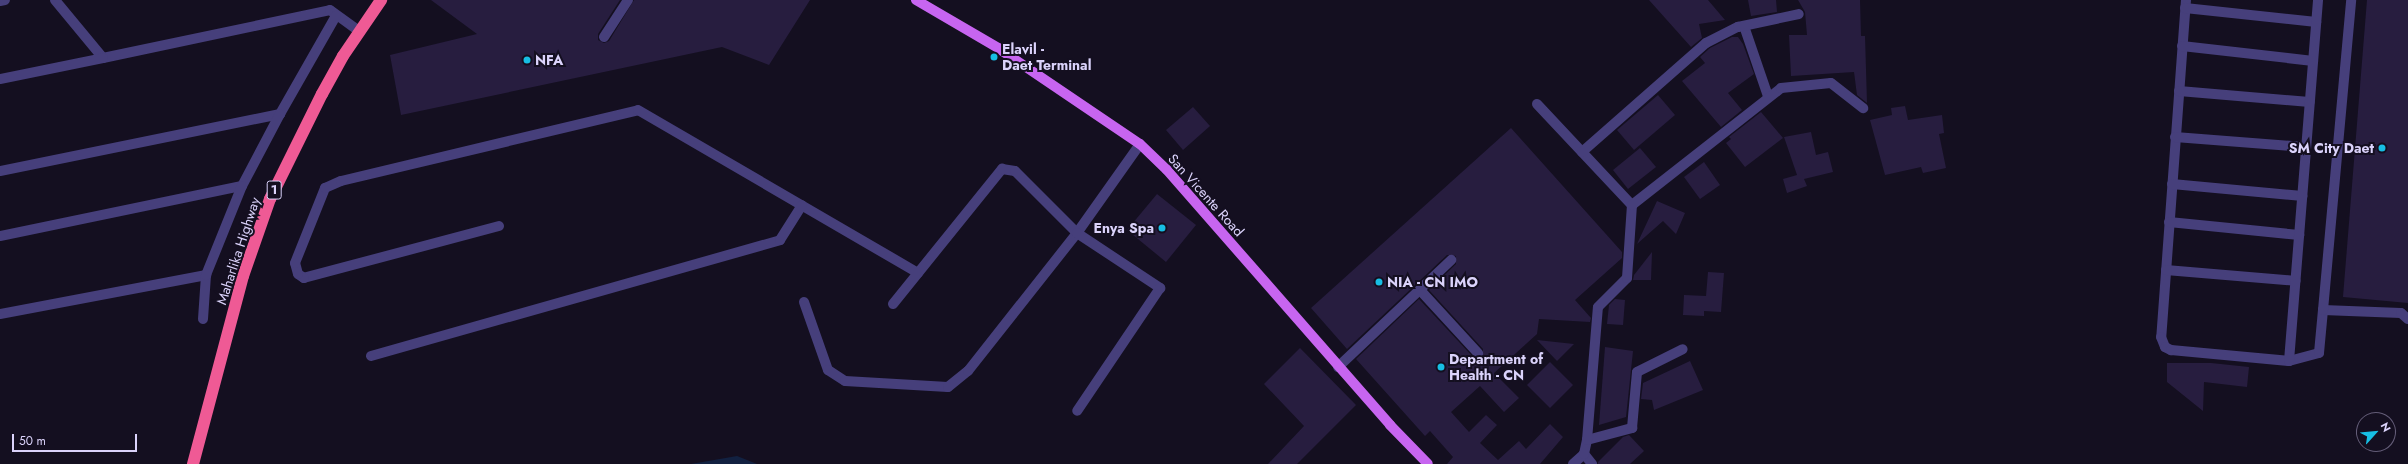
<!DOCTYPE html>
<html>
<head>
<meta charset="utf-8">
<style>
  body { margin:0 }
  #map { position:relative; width:2408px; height:464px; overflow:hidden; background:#140f20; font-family:Jost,sans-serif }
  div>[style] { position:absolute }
  .water>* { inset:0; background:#122141 }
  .building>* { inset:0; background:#271d3f }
  .minor>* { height:10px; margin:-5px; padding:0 5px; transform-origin:5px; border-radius:5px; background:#463f7b }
  .major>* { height:10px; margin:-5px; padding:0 5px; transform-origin:5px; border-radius:5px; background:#c765f0 }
  .highway>* { height:12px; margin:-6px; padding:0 6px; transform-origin:6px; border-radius:6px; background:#ef5a95 }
  .dots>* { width:11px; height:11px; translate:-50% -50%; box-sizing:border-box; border:2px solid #140f20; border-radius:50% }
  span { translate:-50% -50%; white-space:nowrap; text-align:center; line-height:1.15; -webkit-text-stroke:4px #140f20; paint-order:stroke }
  .shield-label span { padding:1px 3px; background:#140f20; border:1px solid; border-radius:3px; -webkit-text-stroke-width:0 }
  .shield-label { font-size:13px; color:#dbd3fb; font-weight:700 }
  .poi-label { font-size:14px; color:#dbd3fb; font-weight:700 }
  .left { translate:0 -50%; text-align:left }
  .right { translate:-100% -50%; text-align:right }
  .street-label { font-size:14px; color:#dbd3fb }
  .north { position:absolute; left:2356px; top:412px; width:40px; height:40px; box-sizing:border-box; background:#140f20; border:1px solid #645d78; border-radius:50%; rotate:63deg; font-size:11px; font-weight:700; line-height:16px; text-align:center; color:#dbd3fb }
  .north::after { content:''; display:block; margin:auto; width:14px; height:18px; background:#17bee3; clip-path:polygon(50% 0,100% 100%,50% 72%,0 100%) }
  .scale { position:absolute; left:12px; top:434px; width:125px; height:18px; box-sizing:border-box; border:2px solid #dbd3fb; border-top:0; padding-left:5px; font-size:12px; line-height:14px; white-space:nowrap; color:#dbd3fb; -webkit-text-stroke:3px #140f20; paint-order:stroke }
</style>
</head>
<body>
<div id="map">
  <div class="water">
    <div style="clip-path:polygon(737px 456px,757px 464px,691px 464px)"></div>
  </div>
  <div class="building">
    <div style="clip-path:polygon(431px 0,620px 0,598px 34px,598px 40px,604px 43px,609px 41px,634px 0,810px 0,769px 65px,722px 47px,401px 115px,390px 55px,477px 34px)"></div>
    <div style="clip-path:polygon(1649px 0,1708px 0,1725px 20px,1699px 24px,1702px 38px,1691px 47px)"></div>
    <div style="clip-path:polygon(1748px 0,1776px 0,1777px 12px,1751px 16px)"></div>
    <div style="clip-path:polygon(1798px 0,1860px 0,1861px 36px,1865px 36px,1867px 103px,1857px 95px,1854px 72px,1791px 76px,1789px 35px,1807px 35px,1805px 12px)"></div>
    <div style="clip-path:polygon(2367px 0,2408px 0,2408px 303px,2343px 297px)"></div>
    <div style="clip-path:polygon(1732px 37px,1738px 37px,1743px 44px,1754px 74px,1728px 93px,1742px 110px,1721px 127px,1682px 81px,1705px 63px,1700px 57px,1710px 48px)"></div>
    <div style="clip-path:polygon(1658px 95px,1675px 115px,1634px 150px,1617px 130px)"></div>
    <div style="clip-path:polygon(1905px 106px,1908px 120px,1942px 115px,1944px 133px,1939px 134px,1946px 168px,1923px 173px,1921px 167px,1885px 175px,1870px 120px,1892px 115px,1891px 108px)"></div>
    <div style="clip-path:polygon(1193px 107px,1210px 126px,1183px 150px,1166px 130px)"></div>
    <div style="clip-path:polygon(1761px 112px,1783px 138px,1745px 167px,1726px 143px,1731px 139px,1729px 137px)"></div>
    <div style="clip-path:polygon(1511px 128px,1622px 252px,1622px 258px,1575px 300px,1591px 318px,1590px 322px,1539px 319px,1537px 334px,1494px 373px,1519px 398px,1504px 412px,1480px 386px,1451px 412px,1469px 432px,1486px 415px,1497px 425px,1480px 443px,1498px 460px,1519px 441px,1526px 449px,1550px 424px,1563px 437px,1540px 464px,1447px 464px,1453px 457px,1430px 431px,1425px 436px,1356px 359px,1419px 299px,1473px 357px,1483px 357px,1483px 349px,1429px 290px,1456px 264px,1456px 256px,1447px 255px,1347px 349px,1311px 308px)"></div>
    <div style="clip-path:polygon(1811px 132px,1816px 155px,1828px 152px,1833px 172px,1804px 179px,1807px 186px,1787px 193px,1783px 179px,1797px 175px,1784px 137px)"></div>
    <div style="clip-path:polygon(1640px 148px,1656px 167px,1628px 189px,1613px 170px)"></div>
    <div style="clip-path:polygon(1704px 162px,1720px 185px,1700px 199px,1684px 177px)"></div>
    <div style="clip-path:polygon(1157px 194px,1196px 225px,1166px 262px,1127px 230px)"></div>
    <div style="clip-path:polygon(1657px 201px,1685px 213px,1676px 234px,1663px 221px,1637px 244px)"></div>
    <div style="clip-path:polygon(1652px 252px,1651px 280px,1633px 280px,1634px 275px)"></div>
    <div style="clip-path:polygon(1708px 272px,1724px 273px,1721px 312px,1704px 311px,1704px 316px,1683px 315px,1684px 295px,1706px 296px)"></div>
    <div style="clip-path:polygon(1615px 299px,1625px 300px,1623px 325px,1607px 324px,1609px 305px)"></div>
    <div style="clip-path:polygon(1537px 340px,1574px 344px,1557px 361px)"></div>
    <div style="clip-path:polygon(1605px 347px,1633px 351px,1626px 417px,1599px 425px)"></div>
    <div style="clip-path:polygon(1300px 348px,1356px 405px,1297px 464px,1268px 464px,1304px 426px,1264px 384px)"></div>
    <div style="clip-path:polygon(1690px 361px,1703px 390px,1654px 410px,1652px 400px,1641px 399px,1643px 383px)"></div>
    <div style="clip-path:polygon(1550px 362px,1573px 385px,1550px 408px,1527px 385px)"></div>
    <div style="clip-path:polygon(2167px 363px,2211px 363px,2249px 367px,2247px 387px,2204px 382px,2203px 411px,2167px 382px)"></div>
    <div style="clip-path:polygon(1629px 435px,1644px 451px,1630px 464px,1598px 464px,1598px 462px,1623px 437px)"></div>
  </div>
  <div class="minor">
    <div style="left:55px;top:0;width:75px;rotate:50.4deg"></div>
    <div style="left:103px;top:58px;width:232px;rotate:-11.9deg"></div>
    <div style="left:330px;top:10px;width:36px;rotate:36deg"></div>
    <div style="left:2186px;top:0;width:338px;rotate:94.2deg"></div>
    <div style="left:2161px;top:337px;width:11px;rotate:68deg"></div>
    <div style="left:2165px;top:347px;width:7px;rotate:27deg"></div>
    <div style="left:2171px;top:350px;width:119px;rotate:5.3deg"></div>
    <div style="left:2289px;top:361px;width:31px;rotate:-15deg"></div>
    <div style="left:2319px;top:353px;width:43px;rotate:-84.7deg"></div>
    <div style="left:2323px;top:310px;width:78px;rotate:2.2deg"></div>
    <div style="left:2401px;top:313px;width:9px;rotate:41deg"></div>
    <div style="left:0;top:1px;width:5px;rotate:-11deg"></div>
    <div style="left:2185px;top:8px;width:132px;rotate:6.1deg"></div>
    <div style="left:1744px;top:26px;width:74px;rotate:71.1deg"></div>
    <div style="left:604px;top:37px;width:44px;rotate:-57deg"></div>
    <div style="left:2182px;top:46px;width:132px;rotate:6.5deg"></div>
    <div style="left:0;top:79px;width:105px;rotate:-11.5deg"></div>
    <div style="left:2179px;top:91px;width:131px;rotate:4.8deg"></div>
    <div style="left:1537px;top:104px;width:139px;rotate:46.8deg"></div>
    <div style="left:2175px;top:137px;width:131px;rotate:4.4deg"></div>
    <div style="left:1582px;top:152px;width:165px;rotate:-41.3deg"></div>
    <div style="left:1706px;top:43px;width:36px;rotate:-27deg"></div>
    <div style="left:1738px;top:27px;width:62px;rotate:-12deg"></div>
    <div style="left:0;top:171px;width:286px;rotate:-11.5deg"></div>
    <div style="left:280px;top:114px;width:113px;rotate:-60.3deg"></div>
    <div style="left:2172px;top:184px;width:131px;rotate:5.3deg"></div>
    <div style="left:2169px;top:222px;width:131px;rotate:5.7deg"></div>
    <div style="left:499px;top:226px;width:202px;rotate:165.1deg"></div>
    <div style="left:304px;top:278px;width:7px;rotate:-146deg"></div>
    <div style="left:298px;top:274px;width:11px;rotate:-105deg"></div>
    <div style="left:295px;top:263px;width:81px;rotate:-68.2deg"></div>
    <div style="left:325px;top:188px;width:17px;rotate:-24deg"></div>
    <div style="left:341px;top:181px;width:305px;rotate:-13.4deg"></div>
    <div style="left:638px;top:110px;width:324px;rotate:30.2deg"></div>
    <div style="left:0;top:236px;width:247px;rotate:-11.7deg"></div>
    <div style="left:242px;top:186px;width:81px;rotate:-62.2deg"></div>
    <div style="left:2166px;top:270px;width:130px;rotate:4.8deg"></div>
    <div style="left:1420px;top:290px;width:86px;rotate:47.4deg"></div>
    <div style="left:804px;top:302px;width:72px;rotate:70.6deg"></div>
    <div style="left:828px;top:370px;width:20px;rotate:33deg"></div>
    <div style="left:845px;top:381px;width:103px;rotate:3.3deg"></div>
    <div style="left:948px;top:387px;width:26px;rotate:-39deg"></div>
    <div style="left:968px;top:371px;width:176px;rotate:-51.7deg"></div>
    <div style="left:1077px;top:233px;width:109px;rotate:-54.7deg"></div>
    <div style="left:893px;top:304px;width:174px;rotate:-51.1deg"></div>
    <div style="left:1002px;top:169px;width:13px;rotate:9deg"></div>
    <div style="left:1015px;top:171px;width:88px;rotate:45deg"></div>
    <div style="left:1077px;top:233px;width:100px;rotate:33.5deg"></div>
    <div style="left:1160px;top:288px;width:148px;rotate:124deg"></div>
    <div style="left:2323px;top:310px;width:311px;rotate:-84.8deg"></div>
    <div style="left:0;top:314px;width:210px;rotate:-10.7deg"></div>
    <div style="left:203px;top:319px;width:44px;rotate:-86.1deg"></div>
    <div style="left:206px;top:275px;width:96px;rotate:-68deg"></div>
    <div style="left:371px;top:356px;width:425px;rotate:-15.8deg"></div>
    <div style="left:780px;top:240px;width:41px;rotate:-57.8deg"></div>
    <div style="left:2289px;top:361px;width:362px;rotate:-85.4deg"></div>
    <div style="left:1338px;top:367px;width:156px;rotate:-43.4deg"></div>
    <div style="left:1587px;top:440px;width:47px;rotate:-14.9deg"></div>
    <div style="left:1632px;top:428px;width:56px;rotate:-84.9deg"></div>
    <div style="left:1637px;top:372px;width:51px;rotate:-26.6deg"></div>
    <div style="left:1584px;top:454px;width:13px;rotate:51deg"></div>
    <div style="left:1573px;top:464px;width:15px;rotate:-42deg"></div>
    <div style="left:1584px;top:454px;width:14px;rotate:-78deg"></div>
    <div style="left:1587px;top:440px;width:133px;rotate:-85.3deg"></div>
    <div style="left:1598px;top:307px;width:41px;rotate:-45deg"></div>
    <div style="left:1627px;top:278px;width:73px;rotate:-86.1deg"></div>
    <div style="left:1632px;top:205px;width:189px;rotate:-38.1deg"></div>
    <div style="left:1781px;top:88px;width:50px;rotate:-5.7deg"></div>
    <div style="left:1831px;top:83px;width:41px;rotate:38deg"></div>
  </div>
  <div class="major">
    <div style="left:916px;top:0;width:95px;rotate:30.3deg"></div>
    <div style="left:998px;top:48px;width:171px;rotate:34.1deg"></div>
    <div style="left:1140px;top:144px;width:37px;rotate:44deg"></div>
    <div style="left:1167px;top:170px;width:339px;rotate:48.8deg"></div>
    <div style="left:1390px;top:425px;width:54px;rotate:45.7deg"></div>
  </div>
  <div class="highway">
    <div style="left:193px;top:464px;width:195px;rotate:-75.1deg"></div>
    <div style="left:243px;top:276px;width:82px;rotate:-70.7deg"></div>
    <div style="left:270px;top:199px;width:117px;rotate:-63.7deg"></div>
    <div style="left:322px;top:94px;width:43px;rotate:-61.1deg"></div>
    <div style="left:343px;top:56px;width:68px;rotate:-55.8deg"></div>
  </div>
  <div class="dots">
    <div style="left:994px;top:57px;background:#17bee3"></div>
    <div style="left:527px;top:60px;background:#17bee3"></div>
    <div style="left:2382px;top:148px;background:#17bee3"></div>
    <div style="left:1162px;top:228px;background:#17bee3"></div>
    <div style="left:1379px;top:282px;background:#17bee3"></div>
    <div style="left:1441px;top:367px;background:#17bee3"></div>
  </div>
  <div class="shield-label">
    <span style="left:274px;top:190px">1</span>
  </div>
  <div class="poi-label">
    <span class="left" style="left:1002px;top:57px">Elavil -<br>Daet Terminal</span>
    <span class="left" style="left:535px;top:60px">NFA</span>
    <span class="right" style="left:2374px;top:148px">SM City Daet</span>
    <span class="right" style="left:1154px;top:228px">Enya Spa</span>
    <span class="left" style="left:1387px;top:282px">NIA - CN IMO</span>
    <span class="left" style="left:1449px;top:367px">Department of<br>Health - CN</span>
  </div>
  <div class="street-label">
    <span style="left:1206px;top:195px;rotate:48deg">San Vicente Road</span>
    <span style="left:238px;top:251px;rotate:-72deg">Maharlika Highway</span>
  </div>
  <div class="north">N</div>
  <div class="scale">50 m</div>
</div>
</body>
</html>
